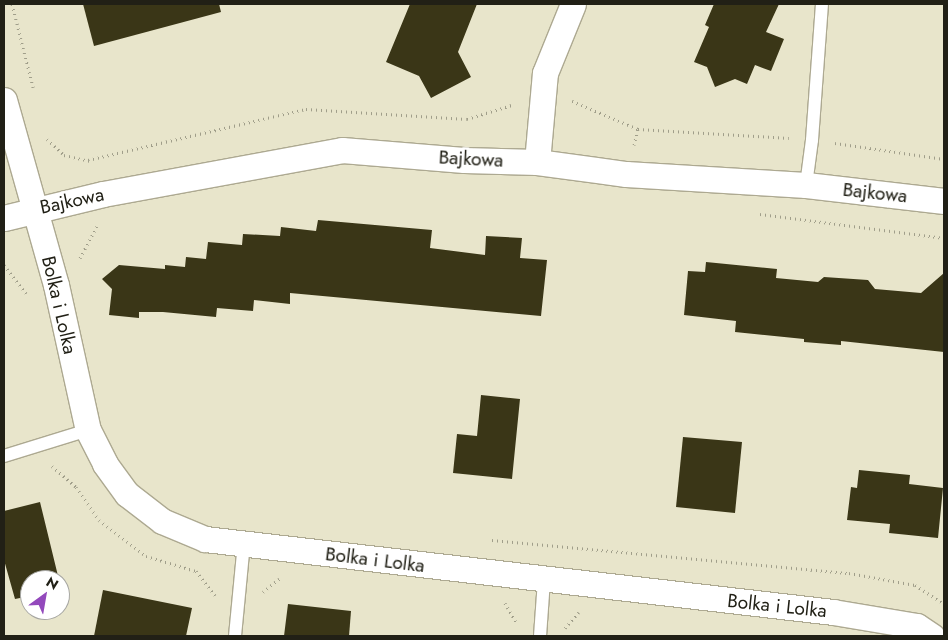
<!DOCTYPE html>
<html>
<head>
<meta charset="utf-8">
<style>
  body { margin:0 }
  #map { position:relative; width:948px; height:640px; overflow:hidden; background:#e8e5cb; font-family:Jost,sans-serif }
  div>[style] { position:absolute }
  .building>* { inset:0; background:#3a3617 }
  .path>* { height:3px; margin-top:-1.5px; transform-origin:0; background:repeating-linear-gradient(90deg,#a09e8a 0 1px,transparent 0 5px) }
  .roads { filter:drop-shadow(1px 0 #ada991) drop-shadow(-1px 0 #ada991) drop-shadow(0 1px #ada991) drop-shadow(0 -1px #ada991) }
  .lane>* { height:12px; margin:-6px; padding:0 6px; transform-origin:6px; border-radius:6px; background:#fff }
  .street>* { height:25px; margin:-12.5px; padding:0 12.5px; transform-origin:12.5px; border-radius:12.5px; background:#fff }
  span { translate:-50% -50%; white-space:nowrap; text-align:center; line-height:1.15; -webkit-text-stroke:5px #fff; paint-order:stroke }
  .street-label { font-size:19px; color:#212016 }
  .frame { position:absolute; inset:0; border:5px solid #212016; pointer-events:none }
  .north { position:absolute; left:20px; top:570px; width:50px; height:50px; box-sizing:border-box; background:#fff; border:1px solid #a6a6a2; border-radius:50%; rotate:32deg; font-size:14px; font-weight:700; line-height:20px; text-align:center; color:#212016 }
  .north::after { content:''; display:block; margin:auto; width:18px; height:22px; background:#9349bc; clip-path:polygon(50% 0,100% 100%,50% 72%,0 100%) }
</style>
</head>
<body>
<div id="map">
  <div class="building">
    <div style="clip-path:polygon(83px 4px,219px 4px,221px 12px,94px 46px)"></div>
    <div style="clip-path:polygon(410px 4px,477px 4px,458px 52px,471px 77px,431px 98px,419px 76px,386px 62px)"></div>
    <div style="clip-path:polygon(714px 4px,779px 4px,766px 32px,784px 39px,771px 71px,755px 65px,747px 84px,735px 79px,715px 87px,707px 67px,694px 62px,709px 27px,705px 25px)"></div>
    <div style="clip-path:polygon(318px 220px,432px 230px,430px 248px,485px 255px,486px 236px,522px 238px,520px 258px,547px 260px,541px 316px,290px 293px,290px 304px,254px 300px,253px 311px,217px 308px,216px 317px,163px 312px,139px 312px,139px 318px,109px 315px,112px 289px,102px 279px,119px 265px,165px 269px,165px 265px,185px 267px,186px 257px,206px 259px,208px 242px,242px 245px,243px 234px,280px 236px,281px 227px,316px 231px)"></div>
    <div style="clip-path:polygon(706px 262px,777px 269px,776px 278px,818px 282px,824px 277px,868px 280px,875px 289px,921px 293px,944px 273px,944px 352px,841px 341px,841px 345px,804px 342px,804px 339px,735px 332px,736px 321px,684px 315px,688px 271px,705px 272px)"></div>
    <div style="clip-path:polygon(481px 395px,520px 399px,512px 479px,453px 473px,457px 434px,477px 436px)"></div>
    <div style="clip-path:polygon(683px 437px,742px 442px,735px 513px,676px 507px)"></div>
    <div style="clip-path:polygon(859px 470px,910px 475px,909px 484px,943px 488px,938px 538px,889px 533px,890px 524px,847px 520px,851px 487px,857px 488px)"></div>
    <div style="clip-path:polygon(40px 502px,59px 580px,30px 580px,30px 596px,15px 599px,4px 560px,4px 511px)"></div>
    <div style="clip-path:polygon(103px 590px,192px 608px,186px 636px,94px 636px)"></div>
    <div style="clip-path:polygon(288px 604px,351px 611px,349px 636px,284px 636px)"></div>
  </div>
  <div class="path">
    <div style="left:12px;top:4px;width:86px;rotate:75.8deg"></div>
    <div style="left:572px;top:101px;width:72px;rotate:23deg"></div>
    <div style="left:638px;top:129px;width:151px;rotate:3.4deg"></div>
    <div style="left:47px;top:139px;width:23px;rotate:43deg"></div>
    <div style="left:64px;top:155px;width:26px;rotate:13deg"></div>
    <div style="left:835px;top:143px;width:110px;rotate:8.4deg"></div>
    <div style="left:634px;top:145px;width:16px;rotate:-76deg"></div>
    <div style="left:88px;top:160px;width:224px;rotate:-13.2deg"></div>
    <div style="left:306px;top:109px;width:161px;rotate:3.6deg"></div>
    <div style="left:467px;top:119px;width:47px;rotate:-17.3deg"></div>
    <div style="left:760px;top:214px;width:186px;rotate:7.4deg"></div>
    <div style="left:80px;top:258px;width:36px;rotate:-62deg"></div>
    <div style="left:4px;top:265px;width:36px;rotate:52deg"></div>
    <div style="left:52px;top:466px;width:32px;rotate:41deg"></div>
    <div style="left:76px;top:487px;width:40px;rotate:55.1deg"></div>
    <div style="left:99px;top:520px;width:59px;rotate:37.5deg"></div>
    <div style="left:146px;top:556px;width:52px;rotate:16.7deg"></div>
    <div style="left:196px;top:571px;width:31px;rotate:52deg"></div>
    <div style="left:492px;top:540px;width:359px;rotate:5.3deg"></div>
    <div style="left:849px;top:573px;width:67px;rotate:10.3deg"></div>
    <div style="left:915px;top:585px;width:35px;rotate:33deg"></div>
    <div style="left:263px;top:592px;width:21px;rotate:-39deg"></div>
    <div style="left:505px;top:603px;width:22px;rotate:60deg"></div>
    <div style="left:565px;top:628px;width:21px;rotate:-49deg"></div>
  </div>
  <div class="roads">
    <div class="lane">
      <div style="left:806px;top:185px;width:45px;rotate:-82.4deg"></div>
      <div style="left:812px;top:140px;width:136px;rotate:-85.8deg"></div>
      <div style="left:4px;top:456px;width:88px;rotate:-17.2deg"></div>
      <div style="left:235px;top:636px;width:93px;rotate:-84.5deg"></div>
      <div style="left:540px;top:636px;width:56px;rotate:-85.9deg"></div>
    </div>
    <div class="street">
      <div style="left:4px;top:100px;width:192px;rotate:74.3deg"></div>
      <div style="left:56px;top:285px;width:148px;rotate:77.6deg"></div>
      <div style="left:88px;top:430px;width:38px;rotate:63deg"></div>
      <div style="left:105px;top:464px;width:37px;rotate:54deg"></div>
      <div style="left:127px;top:494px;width:44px;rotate:37.6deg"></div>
      <div style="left:162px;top:521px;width:47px;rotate:22.7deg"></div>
      <div style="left:205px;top:539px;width:632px;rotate:6.63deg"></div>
      <div style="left:833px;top:612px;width:85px;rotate:9.5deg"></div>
      <div style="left:917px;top:626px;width:18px;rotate:34deg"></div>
      <div style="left:537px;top:162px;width:89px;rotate:-84.9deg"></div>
      <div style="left:545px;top:73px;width:74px;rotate:-67.9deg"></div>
      <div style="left:4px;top:218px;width:102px;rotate:-13.6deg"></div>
      <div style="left:103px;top:194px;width:243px;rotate:-10.4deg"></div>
      <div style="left:342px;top:150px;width:122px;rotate:4.7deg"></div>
      <div style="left:464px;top:160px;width:73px;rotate:1.6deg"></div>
      <div style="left:537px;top:162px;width:90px;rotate:7.7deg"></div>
      <div style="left:626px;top:174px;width:180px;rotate:3.5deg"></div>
      <div style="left:806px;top:185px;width:139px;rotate:6.6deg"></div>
    </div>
  </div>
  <div class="street-label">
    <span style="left:471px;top:159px;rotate:3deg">Bajkowa</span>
    <span style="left:875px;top:193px;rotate:6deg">Bajkowa</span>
    <span style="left:72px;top:201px;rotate:-12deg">Bajkowa</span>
    <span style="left:59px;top:305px;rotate:77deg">Bolka i Lolka</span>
    <span style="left:375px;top:560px;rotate:7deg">Bolka i Lolka</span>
    <span style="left:777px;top:606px;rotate:6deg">Bolka i Lolka</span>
  </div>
  <div class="frame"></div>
  <div class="north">N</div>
</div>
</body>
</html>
